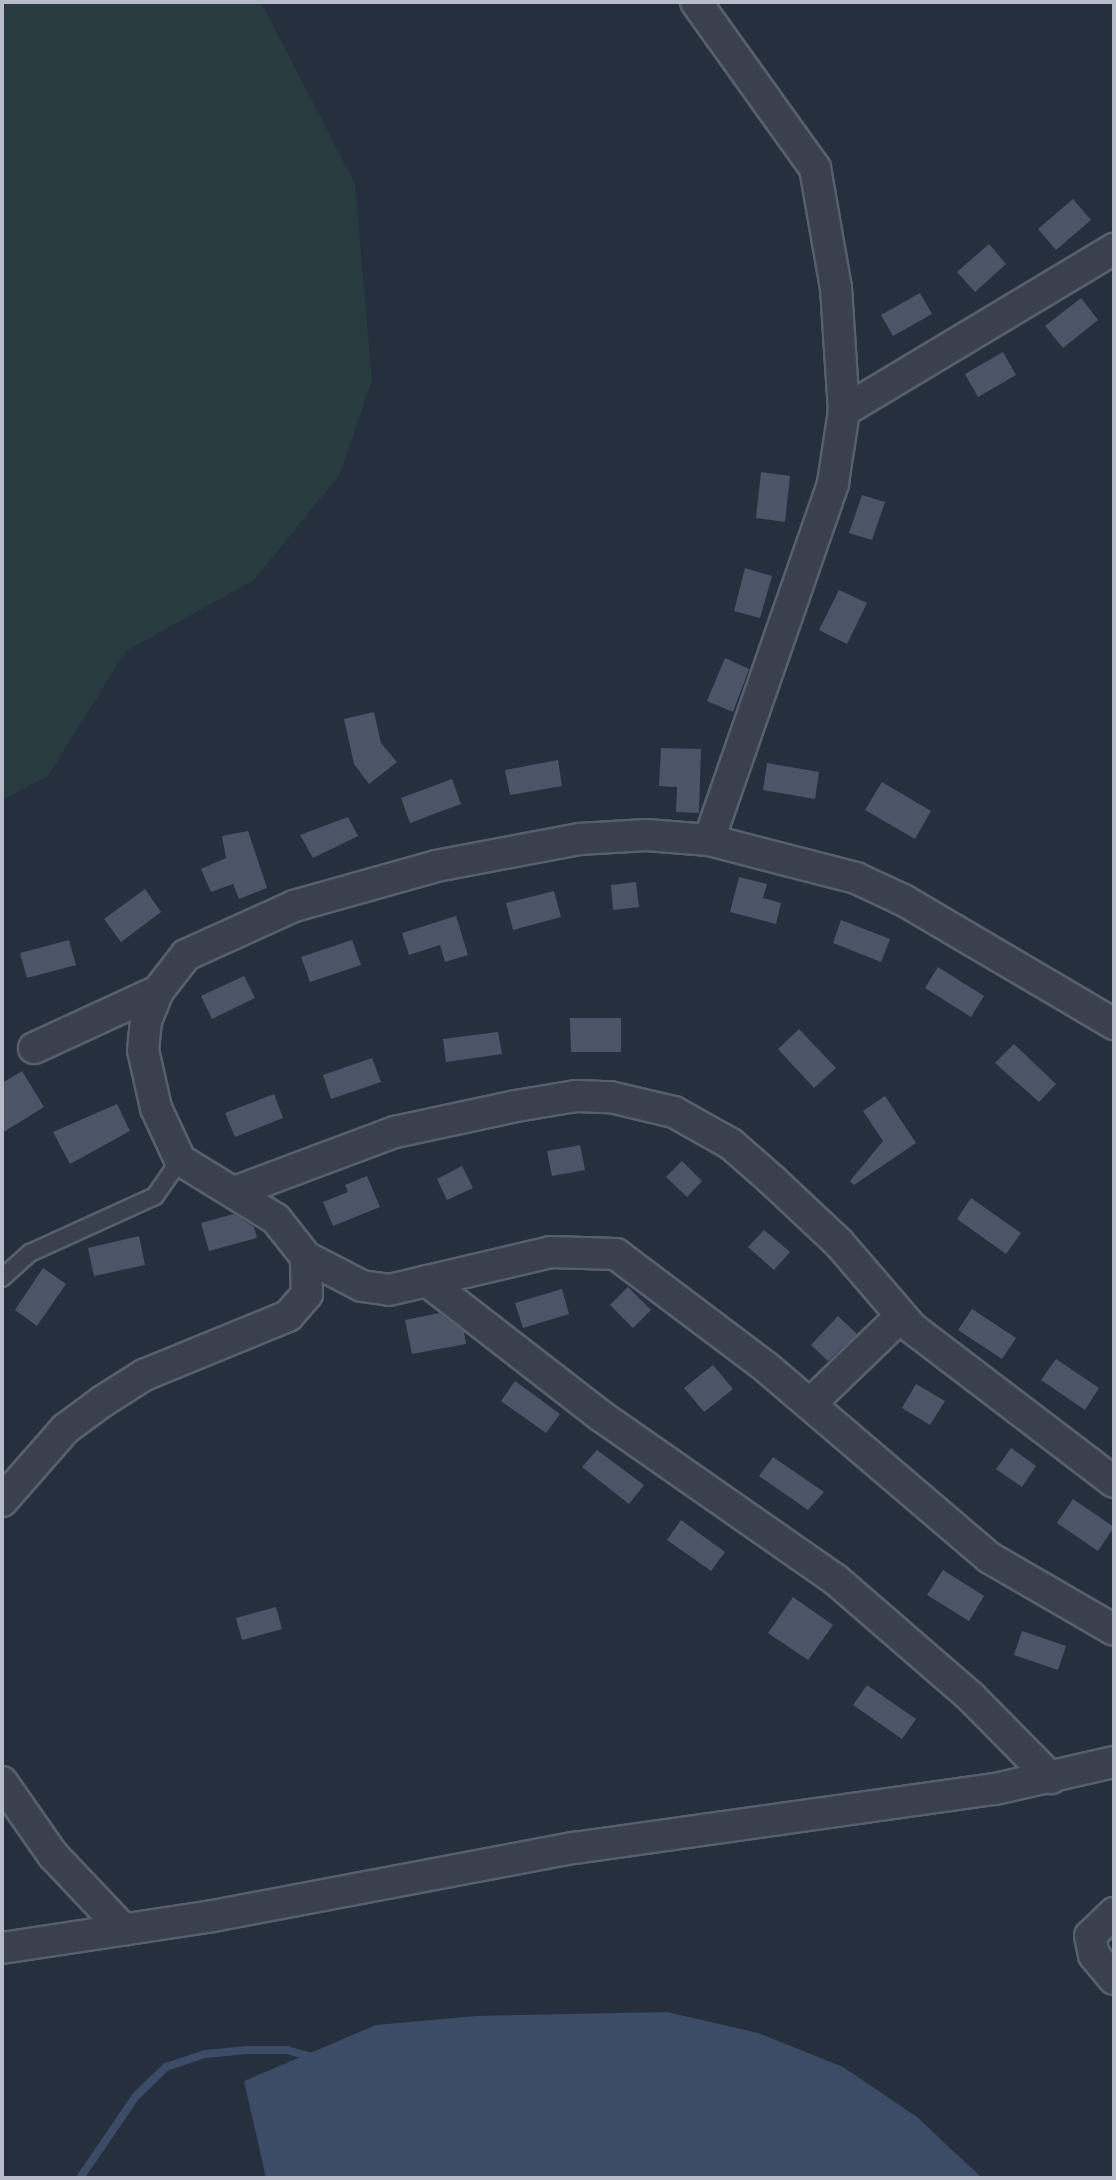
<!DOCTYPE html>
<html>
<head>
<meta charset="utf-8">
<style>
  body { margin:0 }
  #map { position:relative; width:1116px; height:2180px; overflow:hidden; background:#262f3e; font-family:"Archivo Narrow",sans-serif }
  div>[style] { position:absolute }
  .green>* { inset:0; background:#283b3f }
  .water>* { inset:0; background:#3c4b66 }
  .stream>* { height:8px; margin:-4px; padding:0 4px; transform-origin:4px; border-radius:4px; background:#3c4b66 }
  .building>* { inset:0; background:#4c5567 }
  .roads { filter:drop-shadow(2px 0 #585f6c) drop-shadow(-2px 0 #585f6c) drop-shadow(0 2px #585f6c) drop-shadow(0 -2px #585f6c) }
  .lane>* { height:16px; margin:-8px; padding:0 8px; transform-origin:8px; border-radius:8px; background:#3a414e }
  .street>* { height:30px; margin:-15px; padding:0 15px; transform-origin:15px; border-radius:15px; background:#3a414e }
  span { translate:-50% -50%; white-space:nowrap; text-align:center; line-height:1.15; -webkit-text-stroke:6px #1f2633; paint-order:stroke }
  .frame { position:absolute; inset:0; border:4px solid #b6bcc9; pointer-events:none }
</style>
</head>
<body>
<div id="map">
  <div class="green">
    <div style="clip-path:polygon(2px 2px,261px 2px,355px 184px,372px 380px,340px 474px,254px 580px,126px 651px,48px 776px,2px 800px)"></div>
  </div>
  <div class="water">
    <div style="clip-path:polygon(667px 2012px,758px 2033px,843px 2067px,917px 2117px,982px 2178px,266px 2178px,244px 2081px,376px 2025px,476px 2016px)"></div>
  </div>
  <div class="stream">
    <div style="left:80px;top:2178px;width:99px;rotate:-55.7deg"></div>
    <div style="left:136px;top:2096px;width:42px;rotate:-44deg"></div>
    <div style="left:166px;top:2067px;width:41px;rotate:-18.4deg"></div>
    <div style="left:205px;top:2054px;width:42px;rotate:-5.4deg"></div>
    <div style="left:247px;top:2050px;width:40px"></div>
    <div style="left:287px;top:2050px;width:26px;rotate:16deg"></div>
  </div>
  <div class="building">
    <div style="clip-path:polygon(1073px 199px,1091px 220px,1056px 250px,1038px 229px)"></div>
    <div style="clip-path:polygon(989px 244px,1006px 264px,975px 292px,957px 272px)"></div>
    <div style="clip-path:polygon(920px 293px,932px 314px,893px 336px,881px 315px)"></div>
    <div style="clip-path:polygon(1081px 298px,1098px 320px,1063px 348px,1045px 326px)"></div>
    <div style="clip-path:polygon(1003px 352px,1016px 375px,978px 397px,965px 374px)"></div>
    <div style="clip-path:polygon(761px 472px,790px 476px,785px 522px,756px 518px)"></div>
    <div style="clip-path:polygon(862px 495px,885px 502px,872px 540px,849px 533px)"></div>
    <div style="clip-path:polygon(745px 568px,772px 576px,760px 618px,734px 611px)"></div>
    <div style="clip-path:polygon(839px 590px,867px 603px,847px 644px,819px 630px)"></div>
    <div style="clip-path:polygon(725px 658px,749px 669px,733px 712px,707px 701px)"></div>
    <div style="clip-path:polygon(374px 712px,381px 743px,397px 762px,369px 784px,354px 764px,344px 719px)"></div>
    <div style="clip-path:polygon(661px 748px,701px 749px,699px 813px,676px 812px,677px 787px,659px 786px)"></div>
    <div style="clip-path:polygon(558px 760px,562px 786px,510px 795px,505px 770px)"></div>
    <div style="clip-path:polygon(767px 763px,819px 772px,815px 799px,763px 790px)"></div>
    <div style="clip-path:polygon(452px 779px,461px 804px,410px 823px,401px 798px)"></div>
    <div style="clip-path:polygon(882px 782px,931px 811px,915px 839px,865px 810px)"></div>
    <div style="clip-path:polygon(348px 817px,358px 836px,313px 858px,300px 835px)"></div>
    <div style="clip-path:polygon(248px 831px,267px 888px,239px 899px,233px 884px,211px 892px,201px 869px,226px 858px,222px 836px)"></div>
    <div style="clip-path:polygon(739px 877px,767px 884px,763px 898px,781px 903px,776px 924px,730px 912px)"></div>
    <div style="clip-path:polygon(636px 882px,639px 907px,613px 910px,611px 885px)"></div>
    <div style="clip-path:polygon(145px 889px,161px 912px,121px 942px,104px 919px)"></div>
    <div style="clip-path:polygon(554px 891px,561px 917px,513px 930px,506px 903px)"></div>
    <div style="clip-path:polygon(456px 916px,468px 955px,445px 962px,440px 945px,409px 955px,402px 933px)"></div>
    <div style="clip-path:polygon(841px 920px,890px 939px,881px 962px,833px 943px)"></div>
    <div style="clip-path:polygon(69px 940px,76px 965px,27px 978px,20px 953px)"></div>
    <div style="clip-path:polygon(352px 940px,361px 965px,310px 982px,301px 957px)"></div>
    <div style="clip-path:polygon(938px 967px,984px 996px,971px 1017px,925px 988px)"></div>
    <div style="clip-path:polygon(244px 976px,255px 998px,212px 1019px,201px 996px)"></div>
    <div style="clip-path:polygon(570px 1018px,621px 1018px,621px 1052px,571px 1052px)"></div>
    <div style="clip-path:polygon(799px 1029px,836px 1068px,814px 1088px,778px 1049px)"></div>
    <div style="clip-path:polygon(498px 1032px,502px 1054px,446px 1062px,443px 1039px)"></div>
    <div style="clip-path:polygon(1014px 1044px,1056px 1084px,1039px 1102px,995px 1063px)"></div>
    <div style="clip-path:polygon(372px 1058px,381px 1082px,331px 1099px,323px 1075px)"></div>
    <div style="clip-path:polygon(22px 1071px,44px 1107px,2px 1133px,2px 1083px)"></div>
    <div style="clip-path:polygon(274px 1094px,283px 1118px,235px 1137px,225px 1113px)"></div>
    <div style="clip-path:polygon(885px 1096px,916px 1143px,854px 1185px,850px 1181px,883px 1141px,863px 1111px)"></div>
    <div style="clip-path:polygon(117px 1104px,130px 1131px,70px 1164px,53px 1132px)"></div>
    <div style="clip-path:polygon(580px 1145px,585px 1170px,552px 1176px,547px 1151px)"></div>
    <div style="clip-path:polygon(682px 1161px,702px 1181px,687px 1197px,666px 1177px)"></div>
    <div style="clip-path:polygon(462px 1166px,473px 1188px,447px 1200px,437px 1179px)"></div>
    <div style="clip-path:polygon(367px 1176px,380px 1207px,333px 1226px,323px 1202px,348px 1192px,345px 1185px)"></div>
    <div style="clip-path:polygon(971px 1198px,1021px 1233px,1006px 1254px,957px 1219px)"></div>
    <div style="clip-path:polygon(234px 1214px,254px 1227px,257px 1238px,209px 1251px,201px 1223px)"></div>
    <div style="clip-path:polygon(764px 1230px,790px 1252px,774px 1270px,748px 1247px)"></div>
    <div style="clip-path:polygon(139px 1236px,145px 1265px,94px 1276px,88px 1248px)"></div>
    <div style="clip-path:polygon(43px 1268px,66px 1284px,37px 1326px,15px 1310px)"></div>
    <div style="clip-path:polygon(628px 1287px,651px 1310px,633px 1328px,610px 1305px)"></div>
    <div style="clip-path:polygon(562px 1289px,569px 1314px,523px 1328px,515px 1303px)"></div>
    <div style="clip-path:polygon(972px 1309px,1016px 1338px,1002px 1359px,958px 1330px)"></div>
    <div style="clip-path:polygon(439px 1313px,464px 1332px,466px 1344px,412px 1354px,405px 1320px)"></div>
    <div style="clip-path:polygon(838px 1316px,857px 1334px,828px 1361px,811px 1345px)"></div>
    <div style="clip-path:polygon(1056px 1359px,1099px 1388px,1085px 1410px,1041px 1380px)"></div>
    <div style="clip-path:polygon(713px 1365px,733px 1389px,704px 1412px,684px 1388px)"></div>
    <div style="clip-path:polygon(515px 1381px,560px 1414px,546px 1433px,501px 1401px)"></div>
    <div style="clip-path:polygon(916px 1384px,945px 1401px,930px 1425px,902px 1408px)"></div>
    <div style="clip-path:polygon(1011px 1448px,1036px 1466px,1022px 1487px,996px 1469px)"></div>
    <div style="clip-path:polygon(597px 1450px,644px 1485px,629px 1504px,582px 1467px)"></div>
    <div style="clip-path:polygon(773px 1457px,824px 1492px,808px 1510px,759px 1476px)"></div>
    <div style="clip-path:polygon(1073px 1499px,1114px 1527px,1098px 1551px,1057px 1523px)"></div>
    <div style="clip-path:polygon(681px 1520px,725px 1552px,711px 1571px,667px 1540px)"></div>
    <div style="clip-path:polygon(943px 1570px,984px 1596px,969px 1621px,927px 1595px)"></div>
    <div style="clip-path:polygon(793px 1597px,833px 1625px,808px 1660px,768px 1633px)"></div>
    <div style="clip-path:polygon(276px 1607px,282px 1629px,242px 1640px,236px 1618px)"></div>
    <div style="clip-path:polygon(1022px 1631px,1066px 1646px,1058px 1670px,1014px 1655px)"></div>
    <div style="clip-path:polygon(867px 1685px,916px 1719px,902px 1739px,853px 1705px)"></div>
  </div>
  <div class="roads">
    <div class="lane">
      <div style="left:2px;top:1278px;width:38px;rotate:-42deg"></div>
      <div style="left:30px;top:1253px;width:137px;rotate:-24.5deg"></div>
      <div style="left:155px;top:1196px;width:44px;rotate:-55.2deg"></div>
    </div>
    <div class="street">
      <div style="left:696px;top:2px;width:204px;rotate:54.4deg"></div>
      <div style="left:815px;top:168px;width:122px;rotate:80.1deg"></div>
      <div style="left:836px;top:288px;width:123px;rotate:86.3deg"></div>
      <div style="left:709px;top:840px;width:378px;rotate:-70.8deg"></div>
      <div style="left:833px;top:483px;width:73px;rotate:-81.3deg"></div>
      <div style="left:844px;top:411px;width:315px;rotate:-31deg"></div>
      <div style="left:34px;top:1048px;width:136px;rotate:-24.7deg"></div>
      <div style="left:237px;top:1191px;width:169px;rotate:-20.5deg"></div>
      <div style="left:395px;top:1132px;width:124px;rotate:-12.1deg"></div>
      <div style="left:516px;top:1106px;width:61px;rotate:-9.5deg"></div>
      <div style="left:576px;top:1096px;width:34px;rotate:2deg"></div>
      <div style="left:610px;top:1097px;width:66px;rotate:13.2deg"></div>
      <div style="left:674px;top:1112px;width:65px;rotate:29.3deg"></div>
      <div style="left:731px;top:1144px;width:55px;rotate:41.3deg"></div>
      <div style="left:772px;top:1180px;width:92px;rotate:43.2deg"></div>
      <div style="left:839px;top:1243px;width:112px;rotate:49.3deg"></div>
      <div style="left:912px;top:1328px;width:254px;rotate:37.3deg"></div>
      <div style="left:306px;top:1257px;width:63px;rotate:27.4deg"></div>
      <div style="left:362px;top:1286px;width:27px;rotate:8deg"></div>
      <div style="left:389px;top:1290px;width:166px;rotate:-13.2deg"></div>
      <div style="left:551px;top:1252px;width:65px;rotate:1.8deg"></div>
      <div style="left:616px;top:1254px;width:188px;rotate:37deg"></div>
      <div style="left:766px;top:1367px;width:294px;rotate:40.5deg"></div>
      <div style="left:990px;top:1558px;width:143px;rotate:30.1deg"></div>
      <div style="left:427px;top:1281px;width:220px;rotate:37.8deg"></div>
      <div style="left:601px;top:1416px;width:287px;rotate:34.9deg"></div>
      <div style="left:836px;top:1580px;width:179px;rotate:40.9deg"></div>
      <div style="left:971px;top:1697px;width:114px;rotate:45.4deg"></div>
      <div style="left:810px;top:1404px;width:124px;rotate:-44deg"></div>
      <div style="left:2px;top:1501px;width:96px;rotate:-48.8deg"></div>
      <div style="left:65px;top:1429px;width:47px;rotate:-36.4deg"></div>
      <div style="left:103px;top:1401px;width:49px;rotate:-32.4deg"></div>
      <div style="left:144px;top:1375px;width:156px;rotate:-22.3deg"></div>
      <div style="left:288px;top:1316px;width:29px;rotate:-49deg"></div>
      <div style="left:307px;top:1294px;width:37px;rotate:-92deg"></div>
      <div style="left:306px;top:1257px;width:48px;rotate:-128.3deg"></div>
      <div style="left:276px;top:1219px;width:113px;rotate:-148.4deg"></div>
      <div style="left:180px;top:1160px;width:57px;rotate:-114.8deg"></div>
      <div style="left:156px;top:1108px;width:59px;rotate:-102.6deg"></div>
      <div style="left:143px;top:1050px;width:29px;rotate:-84deg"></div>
      <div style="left:146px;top:1021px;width:32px;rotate:-68deg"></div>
      <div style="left:158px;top:991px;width:46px;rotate:-52.1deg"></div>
      <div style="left:186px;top:955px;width:119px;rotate:-24.4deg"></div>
      <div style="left:294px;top:906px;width:148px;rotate:-15.7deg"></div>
      <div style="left:436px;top:866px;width:146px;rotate:-10.7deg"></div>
      <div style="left:579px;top:839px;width:68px;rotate:-3.4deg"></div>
      <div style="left:647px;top:835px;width:62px;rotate:4.6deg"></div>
      <div style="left:709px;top:840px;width:152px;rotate:14.5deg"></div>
      <div style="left:856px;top:878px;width:54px;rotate:25.1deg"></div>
      <div style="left:905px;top:901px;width:243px;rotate:30.5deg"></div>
      <div style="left:2px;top:1782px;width:89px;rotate:55.1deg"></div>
      <div style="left:53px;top:1855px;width:103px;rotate:46.6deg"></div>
      <div style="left:1114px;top:1913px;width:33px;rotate:136deg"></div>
      <div style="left:1090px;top:1936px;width:19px;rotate:78deg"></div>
      <div style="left:1094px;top:1955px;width:31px;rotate:50deg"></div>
      <div style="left:2px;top:1948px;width:213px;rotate:-8.6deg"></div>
      <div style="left:213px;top:1916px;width:367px;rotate:-10.7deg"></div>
      <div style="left:574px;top:1848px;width:425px;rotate:-8deg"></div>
      <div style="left:995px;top:1789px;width:122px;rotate:-12.8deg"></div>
    </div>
  </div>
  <div class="frame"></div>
</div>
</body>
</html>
